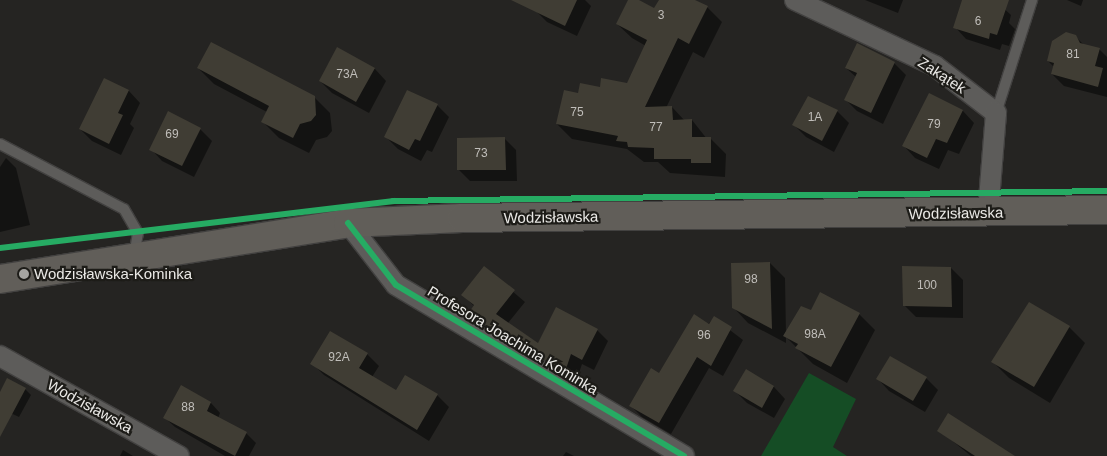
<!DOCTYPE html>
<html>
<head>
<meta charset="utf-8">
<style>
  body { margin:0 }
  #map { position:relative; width:1107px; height:456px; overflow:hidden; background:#252422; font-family:Helvetica,sans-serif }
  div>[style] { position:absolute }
  .green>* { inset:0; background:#154d25 }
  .shadow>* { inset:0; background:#0007 }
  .building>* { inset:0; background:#403d34 }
  .roads { filter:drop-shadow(1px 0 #424140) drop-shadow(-1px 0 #424140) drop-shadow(0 1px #424140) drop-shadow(0 -1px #424140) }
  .lane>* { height:10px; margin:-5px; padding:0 5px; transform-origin:5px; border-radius:5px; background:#5d5c5a }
  .street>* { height:20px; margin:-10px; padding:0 10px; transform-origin:10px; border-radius:10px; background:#5d5c5a }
  .secondary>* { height:28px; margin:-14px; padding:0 14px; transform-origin:14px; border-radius:14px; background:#615e59 }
  .cycleway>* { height:6px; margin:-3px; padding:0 3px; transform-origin:3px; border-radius:3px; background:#26ab63 }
  .dots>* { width:14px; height:14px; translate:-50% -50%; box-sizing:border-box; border:2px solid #1d1c18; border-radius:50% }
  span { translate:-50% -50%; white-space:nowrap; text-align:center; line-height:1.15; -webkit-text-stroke:4.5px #1d1c18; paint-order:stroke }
  .number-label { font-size:12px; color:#c0beba }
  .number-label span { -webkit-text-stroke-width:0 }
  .street-label { font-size:15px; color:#eae9e6 }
  .poi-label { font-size:15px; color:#eae9e6 }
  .left { translate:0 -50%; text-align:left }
</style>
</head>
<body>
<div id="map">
  <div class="green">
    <div style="clip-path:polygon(809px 373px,856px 399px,833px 447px,847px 456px,761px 456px)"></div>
  </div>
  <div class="shadow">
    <div style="clip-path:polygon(540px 0,585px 0,591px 6px,577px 36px,547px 22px,535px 10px)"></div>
    <div style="clip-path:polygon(629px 0,655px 10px,673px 0,693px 0,707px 7px,722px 22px,704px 58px,693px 52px,666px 108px,672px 107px,685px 121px,692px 120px,707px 139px,711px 139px,726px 154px,725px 177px,670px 173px,658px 162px,644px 162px,627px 149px,572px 139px,557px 124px,579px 94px,627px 84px,646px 46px,632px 38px,617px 24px)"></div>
    <div style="clip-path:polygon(865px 0,903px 0,898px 13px)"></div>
    <div style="clip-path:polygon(963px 0,999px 4px,1011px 15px,1009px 23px,1015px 29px,1009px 46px,1002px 44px,1000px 50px,966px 39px,955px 27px)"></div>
    <div style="clip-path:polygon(1067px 0,1083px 0,1081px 6px)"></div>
    <div style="clip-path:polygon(1075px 36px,1085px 46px,1099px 49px,1107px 57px,1107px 97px,1064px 86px,1052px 74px,1054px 67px,1048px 61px)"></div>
    <div style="clip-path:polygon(338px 49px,375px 69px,386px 81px,369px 113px,332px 93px,320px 81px)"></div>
    <div style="clip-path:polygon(894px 63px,906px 75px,883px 124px,857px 111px,845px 99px,856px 77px,846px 68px)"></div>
    <div style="clip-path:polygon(198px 68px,314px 97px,330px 113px,332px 131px,327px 137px,316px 140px,309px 153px,279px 138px,262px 121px,267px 112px,214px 84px)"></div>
    <div style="clip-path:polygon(105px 80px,129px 91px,140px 103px,130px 124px,134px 128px,121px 155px,92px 141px,80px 129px)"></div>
    <div style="clip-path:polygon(929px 95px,963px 111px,974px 123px,959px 154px,948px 150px,939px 169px,915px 158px,904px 146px)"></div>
    <div style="clip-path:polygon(437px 105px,449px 117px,432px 152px,427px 150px,421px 161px,398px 149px,386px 137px)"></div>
    <div style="clip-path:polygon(837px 111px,849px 123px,834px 152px,806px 137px,794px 125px)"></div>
    <div style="clip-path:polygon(169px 113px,200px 129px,212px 141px,194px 177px,162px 161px,151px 149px)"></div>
    <div style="clip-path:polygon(504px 138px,516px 150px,517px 181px,470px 181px,459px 170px)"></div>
    <div style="clip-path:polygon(6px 158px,16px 168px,30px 225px,0 232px,0 167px)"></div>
    <div style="clip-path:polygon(770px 263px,785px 278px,786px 334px,811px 312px,859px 314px,875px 330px,847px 383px,813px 364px,786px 337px,786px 343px,748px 323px,733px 307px)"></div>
    <div style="clip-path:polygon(484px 267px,525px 302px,508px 323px,538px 344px,556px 309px,597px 330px,608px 341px,594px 370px,582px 364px,576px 382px,497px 334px,483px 321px,475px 307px,462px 294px)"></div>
    <div style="clip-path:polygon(951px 268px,963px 280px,963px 318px,916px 317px,904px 305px)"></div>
    <div style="clip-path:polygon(714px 318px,743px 340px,723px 376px,709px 368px,671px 434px,642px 417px,630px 405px)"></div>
    <div style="clip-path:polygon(1069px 327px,1085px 343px,1050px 403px,1009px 378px,993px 362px)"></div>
    <div style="clip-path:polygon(367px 354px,379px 366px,372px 377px,396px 391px,437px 395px,449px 407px,429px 441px,324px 375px,312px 363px)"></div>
    <div style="clip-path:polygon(746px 371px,774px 387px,785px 399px,774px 418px,747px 403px,735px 391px)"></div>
    <div style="clip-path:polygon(926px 378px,938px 390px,925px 412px,889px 391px,878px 379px)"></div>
    <div style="clip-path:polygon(25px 389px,31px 395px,19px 417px,0 408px,0 394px)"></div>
    <div style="clip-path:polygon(211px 403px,220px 413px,218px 418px,246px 433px,256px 443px,249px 456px,225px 456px,175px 427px,165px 418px)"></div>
    <div style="clip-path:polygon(939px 430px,1007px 456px,971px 456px)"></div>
    <div style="clip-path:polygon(123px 450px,133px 456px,120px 456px)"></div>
    <div style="clip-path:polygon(566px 452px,574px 456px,563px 456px)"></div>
  </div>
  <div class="building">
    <div style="clip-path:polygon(511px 0,577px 0,565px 26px)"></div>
    <div style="clip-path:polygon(628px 0,639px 0,654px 8px,659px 0,695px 0,708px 6px,689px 44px,678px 38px,645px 107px,672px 106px,673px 120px,692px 119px,692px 137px,711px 137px,711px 163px,691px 163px,691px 159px,654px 159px,654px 148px,628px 147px,627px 142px,616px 141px,618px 136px,556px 124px,564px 90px,578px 93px,580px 83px,600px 87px,601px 78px,627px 83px,647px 40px,616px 24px)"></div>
    <div style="clip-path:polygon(962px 0,1009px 0,997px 35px,990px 33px,989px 39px,953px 28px)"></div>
    <div style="clip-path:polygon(1066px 32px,1076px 35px,1080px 43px,1100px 48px,1095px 66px,1103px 68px,1098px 87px,1051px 74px,1054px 63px,1047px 61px,1052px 41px)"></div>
    <div style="clip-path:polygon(211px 42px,315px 96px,316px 115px,311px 121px,300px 124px,293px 138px,261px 122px,269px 106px,197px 68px)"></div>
    <div style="clip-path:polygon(857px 43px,895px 62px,871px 113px,844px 100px,857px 73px,845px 68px)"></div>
    <div style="clip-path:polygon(337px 47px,375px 68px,356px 102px,319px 81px)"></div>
    <div style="clip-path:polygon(104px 78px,129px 90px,118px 113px,123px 115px,109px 144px,79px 129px)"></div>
    <div style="clip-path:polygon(407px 90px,438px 104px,420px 141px,415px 139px,409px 150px,384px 137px)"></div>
    <div style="clip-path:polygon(929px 93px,963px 110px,947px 143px,936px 139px,927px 158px,902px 146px)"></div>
    <div style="clip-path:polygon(808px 96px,838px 110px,822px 141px,792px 125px)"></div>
    <div style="clip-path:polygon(168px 111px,201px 128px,182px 166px,149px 150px)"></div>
    <div style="clip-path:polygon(505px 137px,506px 170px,457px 170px,457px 138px)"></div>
    <div style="clip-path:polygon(770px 262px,772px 329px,732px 308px,731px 263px)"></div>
    <div style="clip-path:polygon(484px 266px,515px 290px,496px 314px,538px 343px,556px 307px,598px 329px,582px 360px,571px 354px,565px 372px,484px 324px,470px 311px,474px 305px,461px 295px)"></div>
    <div style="clip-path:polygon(902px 266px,951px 267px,952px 307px,903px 306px)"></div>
    <div style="clip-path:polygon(820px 292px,860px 313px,831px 367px,795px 348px,798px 344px,783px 336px,801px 306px,811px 310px)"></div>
    <div style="clip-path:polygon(1029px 302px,1070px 326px,1034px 387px,991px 362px)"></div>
    <div style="clip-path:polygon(694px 314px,709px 324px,714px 316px,732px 327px,711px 366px,697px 357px,659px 423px,629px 406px,651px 368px,659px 373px)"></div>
    <div style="clip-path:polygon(330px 331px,368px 353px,359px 368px,396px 390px,405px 375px,438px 394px,417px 430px,310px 364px)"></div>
    <div style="clip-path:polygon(890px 356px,927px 377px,913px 401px,876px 379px)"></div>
    <div style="clip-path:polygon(746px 369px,774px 386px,762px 408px,733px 391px)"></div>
    <div style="clip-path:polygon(7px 378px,26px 388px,0 437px,0 392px)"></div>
    <div style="clip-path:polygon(181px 385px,211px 402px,207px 411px,247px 432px,235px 456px,163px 418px)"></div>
    <div style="clip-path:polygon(948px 413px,1015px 456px,975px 456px,937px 431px)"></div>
  </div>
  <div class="roads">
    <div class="lane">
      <div style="left:996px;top:113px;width:119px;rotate:-72.3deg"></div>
      <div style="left:0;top:144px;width:140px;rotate:27.7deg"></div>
      <div style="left:124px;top:209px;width:28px;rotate:60deg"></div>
      <div style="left:138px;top:233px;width:23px;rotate:100deg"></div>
    </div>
    <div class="street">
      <div style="left:795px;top:0;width:155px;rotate:25.2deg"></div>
      <div style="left:935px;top:66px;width:77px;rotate:37.6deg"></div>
      <div style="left:996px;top:113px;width:99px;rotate:94.6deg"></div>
      <div style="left:348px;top:223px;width:78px;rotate:52.3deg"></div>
      <div style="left:396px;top:285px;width:335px;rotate:30.7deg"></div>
      <div style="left:0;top:356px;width:205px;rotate:29.2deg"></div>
    </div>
    <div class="secondary">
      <div style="left:0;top:279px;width:352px;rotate:-9.1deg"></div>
      <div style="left:348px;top:223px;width:114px;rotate:-2.5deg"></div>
      <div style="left:462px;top:218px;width:645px;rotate:-0.71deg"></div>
    </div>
  </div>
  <div class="cycleway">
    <div style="left:348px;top:223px;width:78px;rotate:52.3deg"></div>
    <div style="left:396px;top:285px;width:335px;rotate:30.7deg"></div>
    <div style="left:0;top:248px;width:396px;rotate:-6.8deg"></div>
    <div style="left:393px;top:201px;width:714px;rotate:-0.8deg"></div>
  </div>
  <div class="dots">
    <div style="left:24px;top:274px;background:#a5a4a1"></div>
  </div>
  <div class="number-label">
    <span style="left:661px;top:16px">3</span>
    <span style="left:978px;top:22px">6</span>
    <span style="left:1073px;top:55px">81</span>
    <span style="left:347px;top:75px">73A</span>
    <span style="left:577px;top:113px">75</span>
    <span style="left:815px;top:118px">1A</span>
    <span style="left:934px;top:125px">79</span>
    <span style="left:656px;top:128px">77</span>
    <span style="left:172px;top:135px">69</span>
    <span style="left:481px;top:154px">73</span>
    <span style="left:751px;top:280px">98</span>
    <span style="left:927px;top:286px">100</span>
    <span style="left:815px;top:335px">98A</span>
    <span style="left:704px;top:336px">96</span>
    <span style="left:339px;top:358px">92A</span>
    <span style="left:188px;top:408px">88</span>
  </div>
  <div class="street-label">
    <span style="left:942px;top:75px;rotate:33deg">Zakątek</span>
    <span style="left:956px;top:213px;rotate:-1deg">Wodzisławska</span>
    <span style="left:551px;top:217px;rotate:-1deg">Wodzisławska</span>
    <span style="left:513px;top:340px;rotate:31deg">Profesora Joachima Kominka</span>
    <span style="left:90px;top:406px;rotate:29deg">Wodzisławska</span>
  </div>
  <div class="poi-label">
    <span class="left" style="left:34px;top:274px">Wodzisławska-Kominka</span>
  </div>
</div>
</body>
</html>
